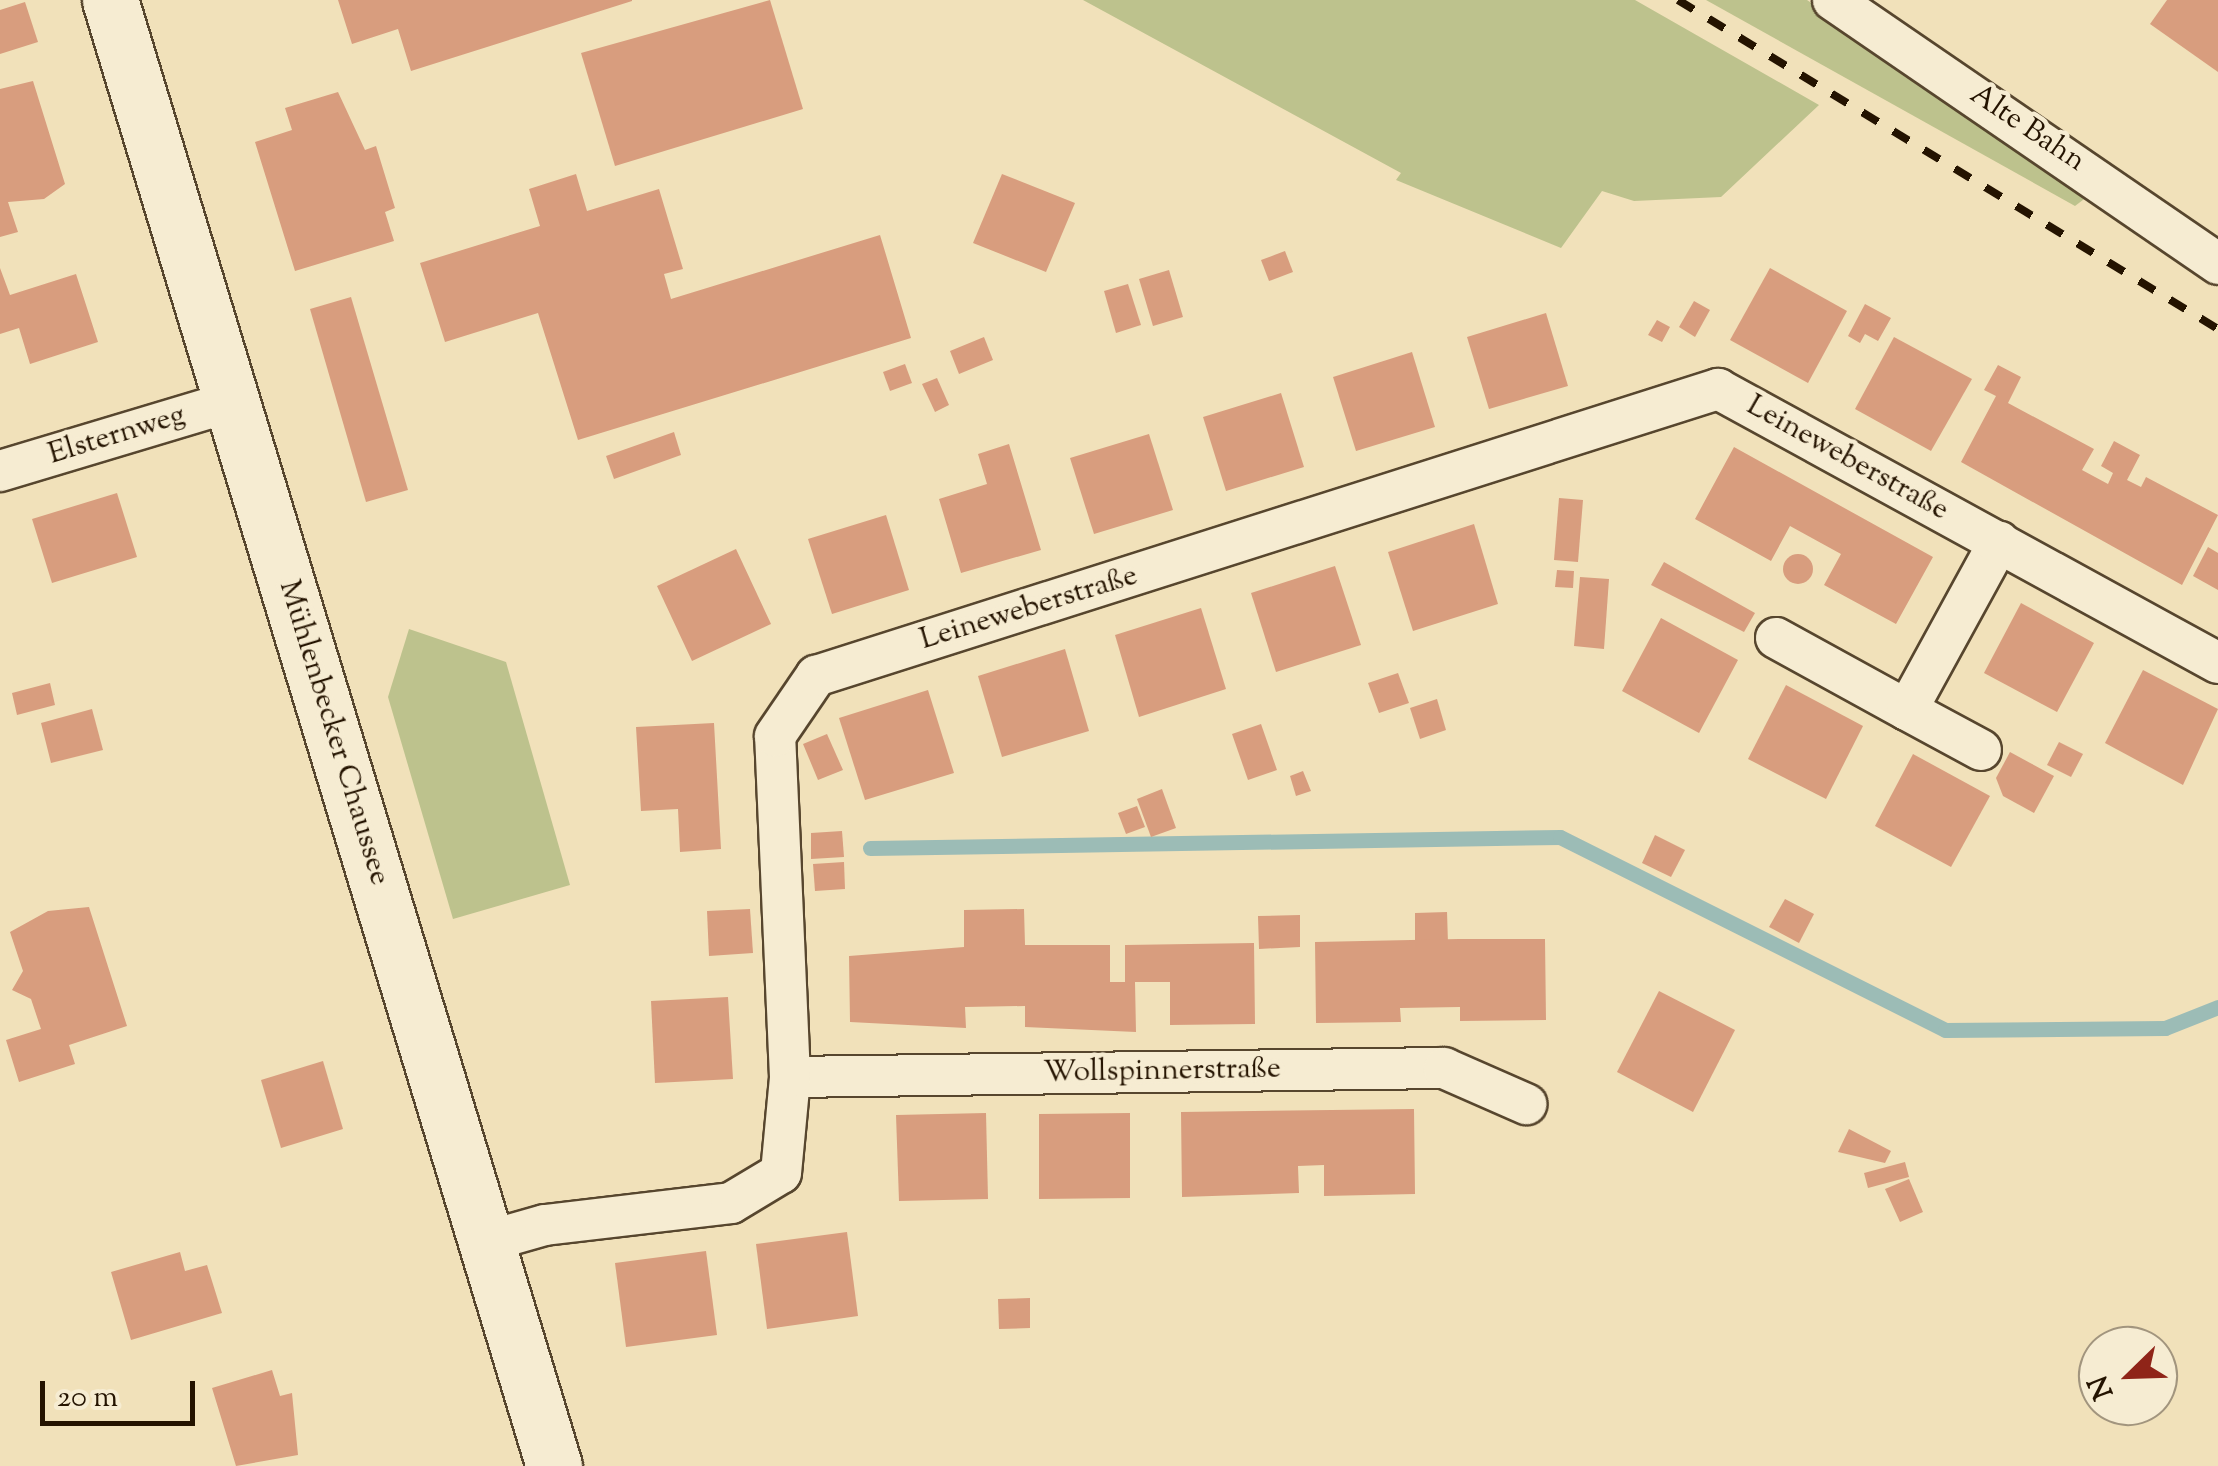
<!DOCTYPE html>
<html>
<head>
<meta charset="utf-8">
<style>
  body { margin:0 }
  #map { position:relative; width:2218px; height:1466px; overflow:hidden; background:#f1e1ba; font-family:"Sorts Mill Goudy",serif }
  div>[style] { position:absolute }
  .green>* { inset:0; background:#bdc28d }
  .stream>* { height:15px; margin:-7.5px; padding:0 7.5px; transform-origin:7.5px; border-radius:7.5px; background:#9cbcb6 }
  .building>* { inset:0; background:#d89d7e }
  .round { border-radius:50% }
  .roads { filter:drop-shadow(2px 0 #57462e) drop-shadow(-2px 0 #57462e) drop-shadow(0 2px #57462e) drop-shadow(0 -2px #57462e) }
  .street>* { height:40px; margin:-20px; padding:0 20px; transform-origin:20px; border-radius:20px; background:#f6ecd2 }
  .secondary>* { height:55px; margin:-27.5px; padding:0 27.5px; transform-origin:27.5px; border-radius:27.5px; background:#f6ecd2 }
  .rail>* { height:8px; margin-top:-4px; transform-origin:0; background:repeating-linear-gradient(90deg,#241300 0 18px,transparent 0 36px) }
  span { translate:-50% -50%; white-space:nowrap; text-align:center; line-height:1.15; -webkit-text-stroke:9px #f6ecd2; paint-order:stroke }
  .street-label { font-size:30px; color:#241300 }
  .north { position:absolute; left:2078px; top:1326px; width:100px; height:100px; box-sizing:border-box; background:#f6ecd2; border:2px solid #a2957e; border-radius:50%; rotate:247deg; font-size:28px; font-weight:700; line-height:40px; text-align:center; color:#241300 }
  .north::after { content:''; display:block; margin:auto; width:35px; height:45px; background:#8f2418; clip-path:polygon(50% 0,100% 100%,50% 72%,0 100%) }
  .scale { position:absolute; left:40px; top:1381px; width:155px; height:45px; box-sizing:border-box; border:5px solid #241300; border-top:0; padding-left:12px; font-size:30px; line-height:35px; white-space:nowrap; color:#241300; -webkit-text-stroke:8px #f6ecd2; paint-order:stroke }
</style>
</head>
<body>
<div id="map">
  <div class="green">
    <div style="clip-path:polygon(1083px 0,1635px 0,1819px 105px,1721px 197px,1634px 201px,1602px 191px,1561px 248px,1396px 180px,1401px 173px)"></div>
    <div style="clip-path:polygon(1706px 0,1807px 0,2092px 193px,2075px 206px)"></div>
    <div style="clip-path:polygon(409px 629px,506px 662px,570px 885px,453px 919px,388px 697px)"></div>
  </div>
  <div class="stream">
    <div style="left:870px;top:848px;width:690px;rotate:-0.91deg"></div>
    <div style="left:1560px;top:837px;width:431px;rotate:26.6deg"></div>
    <div style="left:1945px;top:1030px;width:220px;rotate:-0.5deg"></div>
    <div style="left:2165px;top:1028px;width:57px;rotate:-21.6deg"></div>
  </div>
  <div class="building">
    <div style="clip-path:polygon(338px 0,632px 0,632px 1px,411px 71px,398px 29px,352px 44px)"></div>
    <div style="clip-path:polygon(770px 0,803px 109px,615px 166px,581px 53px)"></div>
    <div style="clip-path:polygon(2167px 0,2218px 0,2218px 72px,2150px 24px)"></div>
    <div style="clip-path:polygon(25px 2px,38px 42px,0 54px,0 10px)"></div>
    <div style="clip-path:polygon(33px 81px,65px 184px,44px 199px,8px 202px,18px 232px,0 237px,0 89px)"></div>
    <div style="clip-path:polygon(338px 92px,365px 150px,376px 146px,395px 208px,385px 212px,394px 241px,295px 271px,255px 142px,292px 130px,285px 108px)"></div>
    <div style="clip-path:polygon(576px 174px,587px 211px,659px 189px,683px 269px,664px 274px,671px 299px,880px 235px,911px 338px,578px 440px,538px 313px,445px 342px,420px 263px,540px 226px,529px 189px)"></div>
    <div style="clip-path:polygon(1002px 174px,1075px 203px,1046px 272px,973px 243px)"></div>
    <div style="clip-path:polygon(1285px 251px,1293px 272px,1269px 281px,1261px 260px)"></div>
    <div style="clip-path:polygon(0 268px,10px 295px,76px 274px,98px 342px,30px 364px,19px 328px,0 334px)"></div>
    <div style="clip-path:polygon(1770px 268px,1847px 311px,1808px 383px,1730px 340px)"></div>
    <div style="clip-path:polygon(1169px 270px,1183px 317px,1153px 326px,1139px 279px)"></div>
    <div style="clip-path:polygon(1128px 284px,1141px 325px,1116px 333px,1104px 291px)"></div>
    <div style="clip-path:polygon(351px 297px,408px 490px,366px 502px,310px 309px)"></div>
    <div style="clip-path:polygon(1694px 301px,1710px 310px,1695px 337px,1679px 327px)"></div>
    <div style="clip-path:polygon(1865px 304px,1891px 318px,1878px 341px,1865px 334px,1860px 343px,1848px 336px)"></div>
    <div style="clip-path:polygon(1546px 313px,1568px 386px,1489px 409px,1467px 337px)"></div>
    <div style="clip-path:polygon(1657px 320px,1670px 327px,1662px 342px,1648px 335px)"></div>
    <div style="clip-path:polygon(984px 337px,993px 360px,959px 374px,950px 351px)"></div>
    <div style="clip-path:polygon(1894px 337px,1972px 379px,1931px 451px,1855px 409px)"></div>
    <div style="clip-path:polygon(1412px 352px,1435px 427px,1356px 451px,1333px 377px)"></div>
    <div style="clip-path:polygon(905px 364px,912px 383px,890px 391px,883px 372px)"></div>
    <div style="clip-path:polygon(1998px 365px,2021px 377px,2008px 403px,2094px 449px,2082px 470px,2108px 484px,2113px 473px,2101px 466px,2114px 441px,2140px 455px,2127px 480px,2141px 487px,2146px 477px,2218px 515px,2182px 585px,1961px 462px,1996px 396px,1984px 390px)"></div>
    <div style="clip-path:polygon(937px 378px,949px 405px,935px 412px,922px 384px)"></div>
    <div style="clip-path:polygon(1281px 393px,1304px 467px,1226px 491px,1203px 417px)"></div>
    <div style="clip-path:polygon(674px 432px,681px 455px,614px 479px,606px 456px)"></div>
    <div style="clip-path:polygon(1149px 434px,1173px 510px,1094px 534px,1070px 458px)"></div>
    <div style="clip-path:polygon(1009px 444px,1041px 550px,961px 573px,939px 499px,987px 484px,978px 454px)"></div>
    <div style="clip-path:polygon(1734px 447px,1933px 557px,1896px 624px,1824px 585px,1841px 554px,1790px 526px,1771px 561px,1695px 519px)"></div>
    <div style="clip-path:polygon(117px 493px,137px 557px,52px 583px,32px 519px)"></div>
    <div style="clip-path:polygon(1559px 498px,1583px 500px,1578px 562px,1554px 560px)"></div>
    <div style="clip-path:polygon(886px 515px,909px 590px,832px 614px,808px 539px)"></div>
    <div style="clip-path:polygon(1474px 524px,1498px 604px,1413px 631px,1388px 552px)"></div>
    <div style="clip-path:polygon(2208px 547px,2218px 553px,2218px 590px,2193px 576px)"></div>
    <div style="clip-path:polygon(736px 549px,771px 624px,692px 661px,657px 586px)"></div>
    <div class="round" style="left:1783px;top:554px;width:30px;height:30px"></div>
    <div style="clip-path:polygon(1664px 562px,1755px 613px,1744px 632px,1651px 585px)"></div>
    <div style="clip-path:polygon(1335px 566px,1361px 645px,1276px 672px,1251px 593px)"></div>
    <div style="clip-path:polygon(1557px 570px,1574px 571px,1573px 588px,1555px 587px)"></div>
    <div style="clip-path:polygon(1580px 577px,1609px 579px,1604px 649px,1574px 646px)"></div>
    <div style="clip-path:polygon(2021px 603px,2094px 643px,2057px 712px,1984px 673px)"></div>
    <div style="clip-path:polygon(1201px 608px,1226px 689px,1139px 717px,1115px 635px)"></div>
    <div style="clip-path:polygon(1661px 618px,1738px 660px,1699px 733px,1622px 691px)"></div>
    <div style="clip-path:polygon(1065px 649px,1089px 731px,1002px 757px,978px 676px)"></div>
    <div style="clip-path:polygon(2143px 670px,2218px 709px,2183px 785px,2105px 743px)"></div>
    <div style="clip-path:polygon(1398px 673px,1409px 703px,1379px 713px,1368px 683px)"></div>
    <div style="clip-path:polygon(50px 683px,55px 705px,17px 715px,12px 693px)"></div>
    <div style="clip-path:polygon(1786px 685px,1863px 726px,1826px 799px,1748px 759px)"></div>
    <div style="clip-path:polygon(928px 690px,954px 773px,865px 800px,839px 718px)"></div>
    <div style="clip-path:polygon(1437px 699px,1446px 730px,1420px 739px,1410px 708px)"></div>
    <div style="clip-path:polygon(92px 709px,103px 750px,51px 763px,41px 723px)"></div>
    <div style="clip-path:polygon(714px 723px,721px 849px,680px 852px,678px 809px,641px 811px,636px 727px)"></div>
    <div style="clip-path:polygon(1261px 724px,1277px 770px,1248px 780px,1232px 734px)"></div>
    <div style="clip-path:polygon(827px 734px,843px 770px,818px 780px,803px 744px)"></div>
    <div style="clip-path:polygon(2059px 742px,2083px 754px,2071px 777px,2047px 765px)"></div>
    <div style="clip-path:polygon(2010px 752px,2054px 776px,2034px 813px,2003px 796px,1996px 778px)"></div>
    <div style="clip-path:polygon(1913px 754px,1990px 796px,1951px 867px,1875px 826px)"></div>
    <div style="clip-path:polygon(1303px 771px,1311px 791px,1296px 796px,1290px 776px)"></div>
    <div style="clip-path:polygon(1162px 789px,1176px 828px,1151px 837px,1137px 799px)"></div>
    <div style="clip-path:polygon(1137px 806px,1145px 827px,1126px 834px,1118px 813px)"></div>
    <div style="clip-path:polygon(842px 831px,844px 857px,811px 859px,811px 833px)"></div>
    <div style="clip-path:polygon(1655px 835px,1685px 850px,1671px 877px,1642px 863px)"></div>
    <div style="clip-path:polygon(844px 862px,845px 889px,815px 891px,813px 864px)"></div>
    <div style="clip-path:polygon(1785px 899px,1814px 914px,1799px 943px,1769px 927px)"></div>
    <div style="clip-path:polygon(89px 907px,127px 1026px,69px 1045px,75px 1064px,19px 1082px,6px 1040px,41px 1029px,31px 999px,12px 990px,23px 971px,10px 932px,48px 911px)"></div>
    <div style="clip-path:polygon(750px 909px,753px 953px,709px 956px,707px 911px)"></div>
    <div style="clip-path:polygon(1024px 909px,1025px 945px,1110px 945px,1110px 982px,1125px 982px,1125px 945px,1254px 943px,1255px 1024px,1170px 1025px,1170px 982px,1135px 982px,1136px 1032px,1025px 1027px,1025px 1006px,965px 1007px,966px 1028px,850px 1022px,849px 956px,964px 947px,964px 910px)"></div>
    <div style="clip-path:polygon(1447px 912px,1448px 943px,1415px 943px,1415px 913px)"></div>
    <div style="clip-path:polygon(1300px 915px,1300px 947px,1259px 949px,1258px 916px)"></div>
    <div style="clip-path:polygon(1459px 939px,1545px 939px,1546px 1020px,1460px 1021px,1460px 1007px,1400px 1008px,1401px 1022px,1316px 1023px,1315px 942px)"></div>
    <div style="clip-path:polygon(1659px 991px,1735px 1030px,1693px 1112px,1617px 1072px)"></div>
    <div style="clip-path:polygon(728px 997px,733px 1079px,655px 1083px,651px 1001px)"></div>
    <div style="clip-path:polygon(323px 1061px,343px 1129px,281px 1148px,261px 1080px)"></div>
    <div style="clip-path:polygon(1414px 1109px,1415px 1194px,1324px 1196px,1324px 1165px,1298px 1166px,1299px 1193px,1182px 1197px,1181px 1112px)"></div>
    <div style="clip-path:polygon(986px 1113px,988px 1199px,899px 1201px,896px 1115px)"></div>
    <div style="clip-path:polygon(1130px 1113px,1130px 1198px,1039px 1199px,1039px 1114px)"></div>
    <div style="clip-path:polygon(1849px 1129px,1891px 1151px,1885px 1163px,1838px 1152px)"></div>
    <div style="clip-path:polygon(1905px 1162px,1909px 1177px,1868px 1188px,1864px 1173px)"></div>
    <div style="clip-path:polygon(1909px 1179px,1923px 1212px,1900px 1222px,1885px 1189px)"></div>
    <div style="clip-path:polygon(847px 1232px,858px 1316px,767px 1329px,756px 1244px)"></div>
    <div style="clip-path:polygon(706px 1251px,717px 1335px,626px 1347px,615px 1263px)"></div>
    <div style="clip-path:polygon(180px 1252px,185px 1271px,207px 1265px,222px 1313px,131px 1340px,111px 1272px)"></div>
    <div style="clip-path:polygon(1030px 1298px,1030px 1328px,999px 1329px,998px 1299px)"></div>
    <div style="clip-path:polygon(272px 1370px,280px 1396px,292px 1393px,298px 1455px,236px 1466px,212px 1388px)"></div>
  </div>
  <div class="roads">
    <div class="street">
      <div style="left:1833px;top:0;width:467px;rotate:34.4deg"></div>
      <div style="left:0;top:471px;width:244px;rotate:-16.7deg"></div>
      <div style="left:1776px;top:638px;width:149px;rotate:28.8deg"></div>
      <div style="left:1907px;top:710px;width:192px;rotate:-61.3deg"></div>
      <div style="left:1907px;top:710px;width:84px;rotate:28.4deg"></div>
      <div style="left:790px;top:1077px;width:654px;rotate:-0.79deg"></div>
      <div style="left:1444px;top:1068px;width:90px;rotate:23.7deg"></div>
      <div style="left:485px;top:1242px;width:62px;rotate:-15.8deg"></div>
      <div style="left:545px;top:1225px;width:187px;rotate:-6.7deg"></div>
      <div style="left:731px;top:1203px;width:58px;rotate:-31deg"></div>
      <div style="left:781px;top:1173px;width:96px;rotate:-84.6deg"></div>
      <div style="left:790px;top:1077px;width:341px;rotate:-92.5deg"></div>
      <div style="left:775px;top:736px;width:73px;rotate:-55.7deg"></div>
      <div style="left:816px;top:676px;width:947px;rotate:-17.65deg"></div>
      <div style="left:1718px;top:389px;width:570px;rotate:28.72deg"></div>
    </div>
    <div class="secondary">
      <div style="left:110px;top:0;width:1532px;rotate:73.15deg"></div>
    </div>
  </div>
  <div class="rail">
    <div style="left:1678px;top:0;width:632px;rotate:31.35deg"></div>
  </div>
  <div class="street-label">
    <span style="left:2027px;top:129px;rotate:34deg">Alte Bahn</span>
    <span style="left:117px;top:436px;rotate:-17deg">Elsternweg</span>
    <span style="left:1847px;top:459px;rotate:29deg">Leineweberstraße</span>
    <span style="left:1029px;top:609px;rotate:-17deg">Leineweberstraße</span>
    <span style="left:333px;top:733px;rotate:73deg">Mühlenbecker Chaussee</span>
    <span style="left:1162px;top:1072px;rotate:-1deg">Wollspinnerstraße</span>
  </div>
  <div class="north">N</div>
  <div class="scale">20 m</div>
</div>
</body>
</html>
